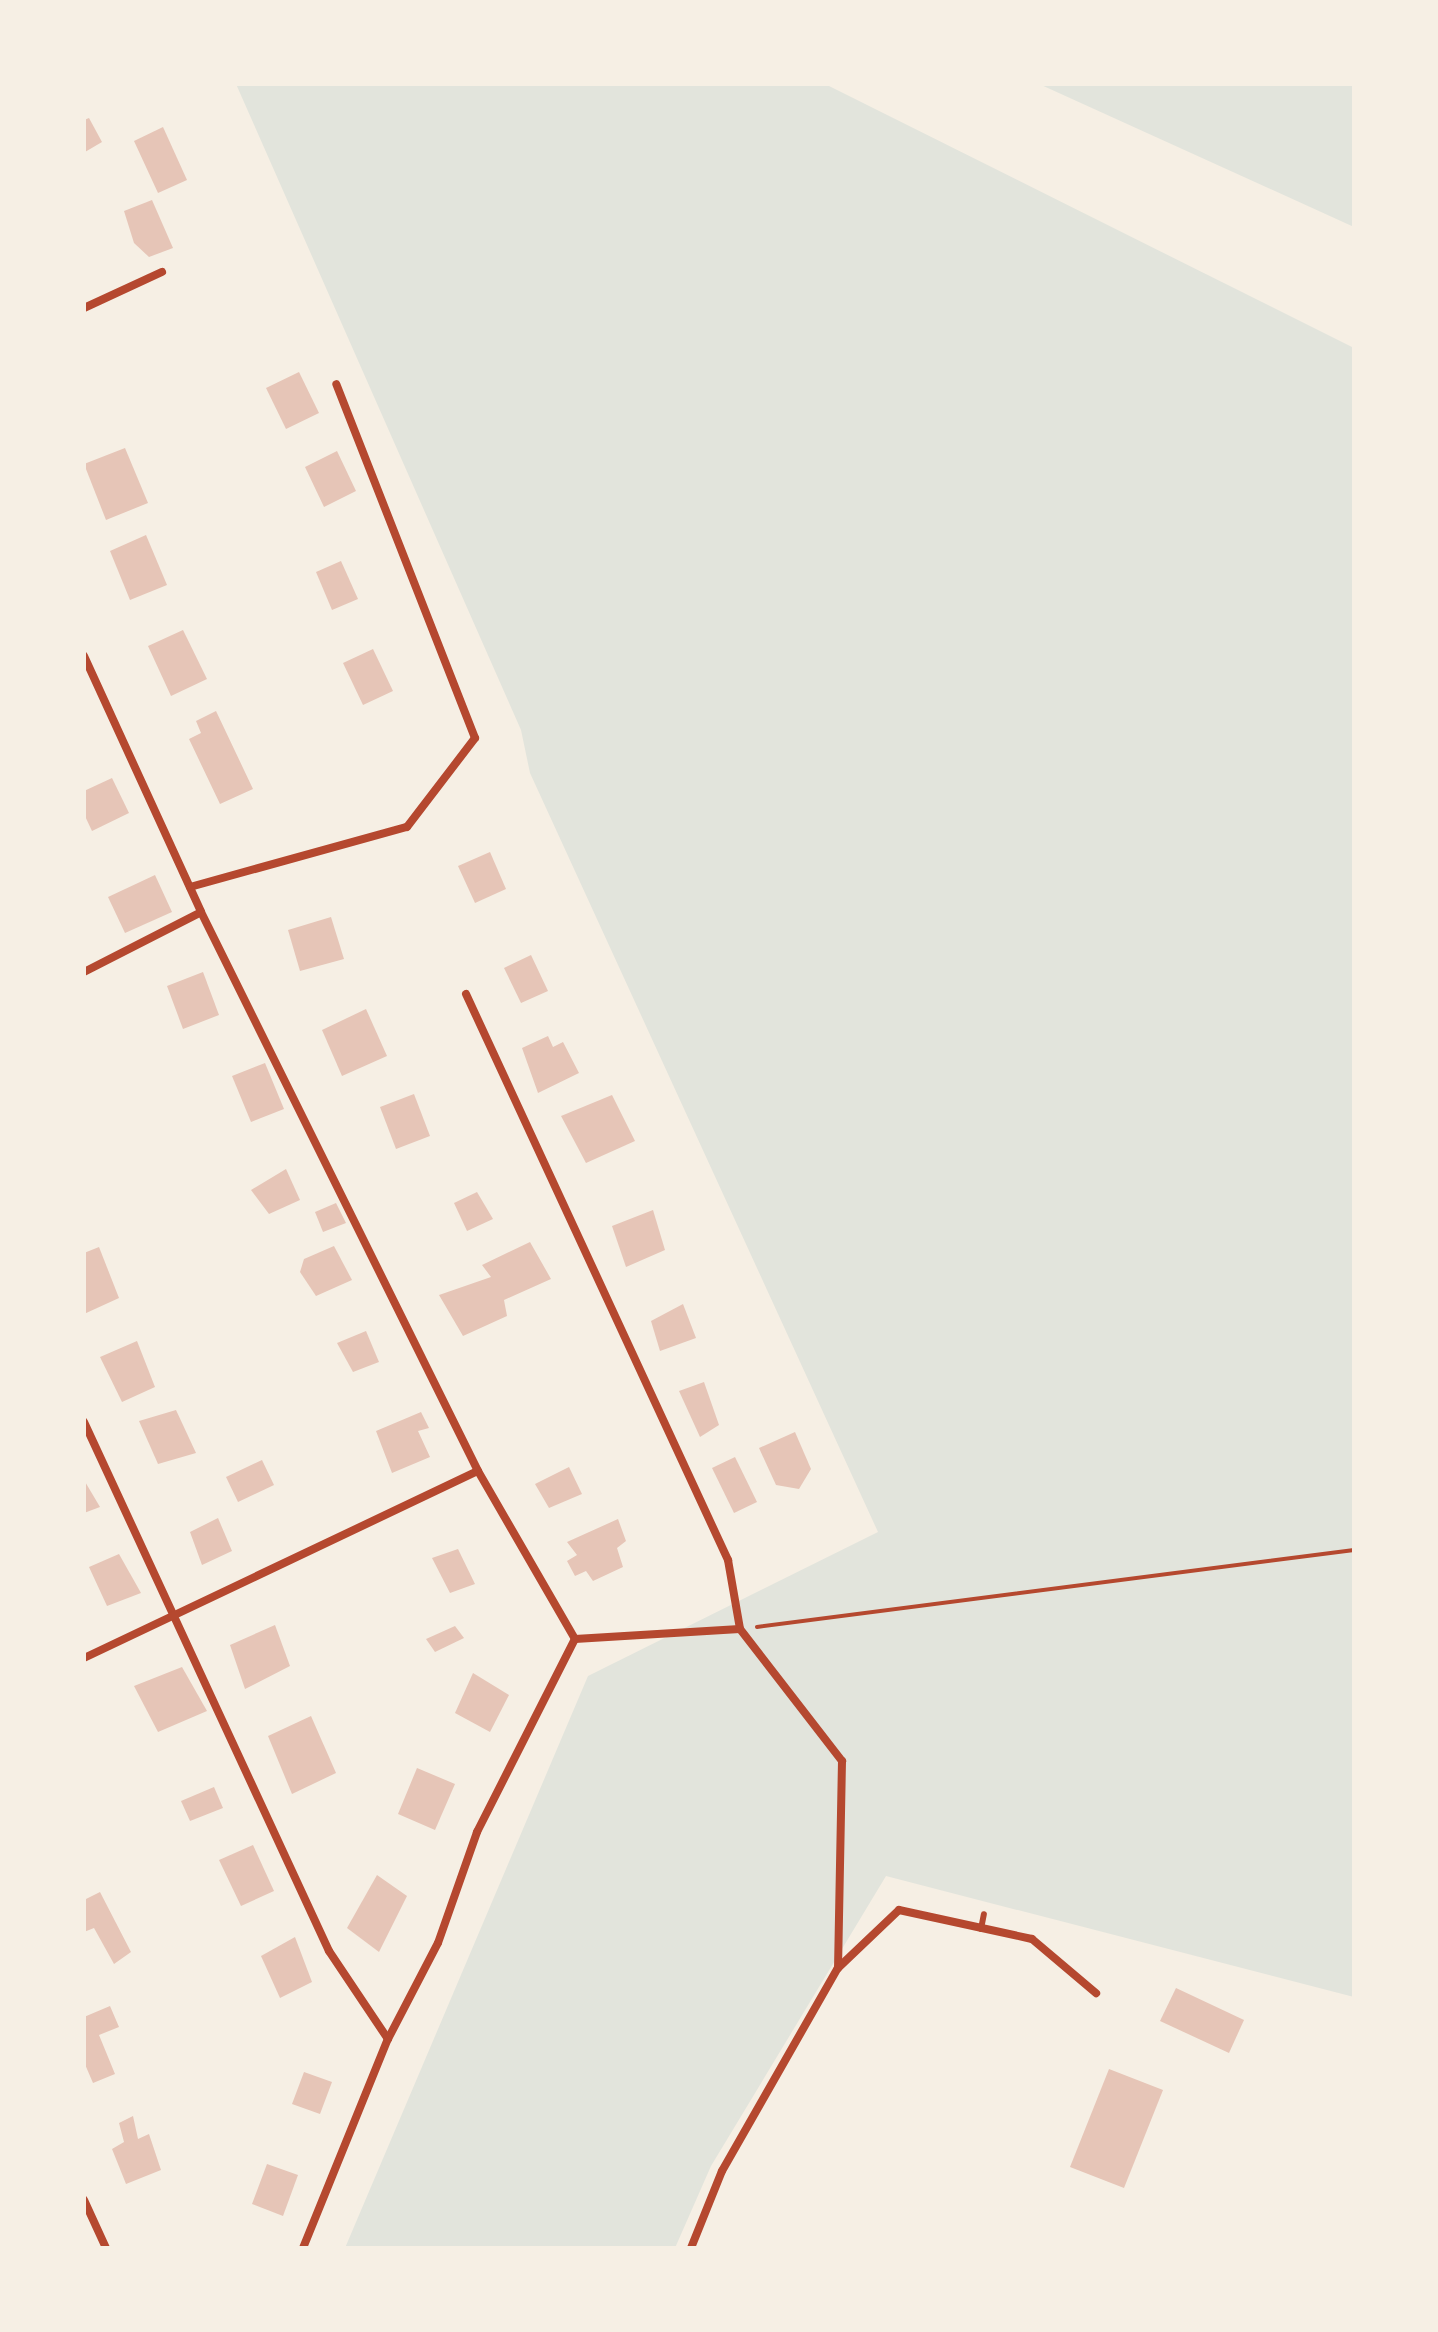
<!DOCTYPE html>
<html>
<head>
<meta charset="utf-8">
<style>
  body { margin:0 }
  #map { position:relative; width:1438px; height:2332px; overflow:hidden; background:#f6efe4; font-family:"PT Sans Narrow",sans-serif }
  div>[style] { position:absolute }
  .green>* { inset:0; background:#e2e4dc }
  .building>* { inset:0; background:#e6c5b7 }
  .path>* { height:4px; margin:-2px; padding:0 2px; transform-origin:2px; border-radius:2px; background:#b5482f }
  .service>* { height:6px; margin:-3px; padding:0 3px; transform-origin:3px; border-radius:3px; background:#b5482f }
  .minor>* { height:8px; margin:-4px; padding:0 4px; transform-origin:4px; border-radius:4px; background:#b5482f }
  span { translate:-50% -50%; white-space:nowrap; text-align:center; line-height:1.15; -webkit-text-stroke:8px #f6efe4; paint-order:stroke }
  .frame { position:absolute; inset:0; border:86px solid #f6efe4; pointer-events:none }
</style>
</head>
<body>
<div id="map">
  <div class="green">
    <div style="clip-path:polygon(236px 84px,825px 84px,1354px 348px,1354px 1997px,886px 1876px,711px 2166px,675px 2248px,345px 2248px,588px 1676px,878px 1532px,530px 773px,521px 730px)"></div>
    <div style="clip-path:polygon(1039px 84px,1354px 84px,1354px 227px)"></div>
  </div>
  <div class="building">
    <div style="clip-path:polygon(89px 118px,102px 142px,85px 152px,84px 120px)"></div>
    <div style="clip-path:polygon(163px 127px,187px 180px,158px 193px,134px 141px)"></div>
    <div style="clip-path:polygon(152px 200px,173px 248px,149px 257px,134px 243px,124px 211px)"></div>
    <div style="clip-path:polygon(299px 372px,319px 413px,286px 429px,266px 388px)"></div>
    <div style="clip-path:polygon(125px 448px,148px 503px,106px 520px,84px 464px)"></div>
    <div style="clip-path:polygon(337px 451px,356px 491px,324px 507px,305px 467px)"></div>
    <div style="clip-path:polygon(146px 535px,167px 585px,130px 600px,110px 551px)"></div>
    <div style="clip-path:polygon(341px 561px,358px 599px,332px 610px,316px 572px)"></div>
    <div style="clip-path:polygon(183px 630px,207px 679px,171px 696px,148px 646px)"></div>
    <div style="clip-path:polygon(373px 649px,393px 691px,363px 705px,343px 663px)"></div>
    <div style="clip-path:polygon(216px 711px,253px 789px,220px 804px,189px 739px,201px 733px,196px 721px)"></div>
    <div style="clip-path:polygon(112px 778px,129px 813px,92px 831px,84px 814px,84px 791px)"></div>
    <div style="clip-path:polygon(490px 852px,506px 889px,475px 903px,458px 866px)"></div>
    <div style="clip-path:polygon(155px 875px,172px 912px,125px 933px,108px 897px)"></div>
    <div style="clip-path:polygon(331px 917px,344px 959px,300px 971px,288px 930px)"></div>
    <div style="clip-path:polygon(531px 955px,548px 991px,521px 1003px,504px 968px)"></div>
    <div style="clip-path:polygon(203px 972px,219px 1015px,183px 1029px,167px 986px)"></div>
    <div style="clip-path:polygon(366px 1009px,387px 1056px,342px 1076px,322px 1030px)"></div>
    <div style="clip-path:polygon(548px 1036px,553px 1047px,563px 1042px,579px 1073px,538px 1093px,522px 1048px)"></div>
    <div style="clip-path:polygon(265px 1063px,284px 1109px,251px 1122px,232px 1076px)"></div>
    <div style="clip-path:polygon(414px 1094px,430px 1136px,396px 1149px,380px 1107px)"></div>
    <div style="clip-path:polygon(612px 1095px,635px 1141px,586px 1163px,561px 1116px)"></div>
    <div style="clip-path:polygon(286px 1169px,300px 1200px,269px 1214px,251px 1190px)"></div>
    <div style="clip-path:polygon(477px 1192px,493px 1219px,467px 1231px,454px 1203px)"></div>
    <div style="clip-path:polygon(336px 1203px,346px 1223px,323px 1232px,315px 1212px)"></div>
    <div style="clip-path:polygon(653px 1210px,665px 1250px,626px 1267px,612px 1226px)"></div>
    <div style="clip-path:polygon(530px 1242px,551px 1279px,504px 1300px,507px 1316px,463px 1336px,439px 1295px,491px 1277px,482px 1265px)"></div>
    <div style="clip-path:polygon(334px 1246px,352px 1280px,316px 1296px,300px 1272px,304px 1259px)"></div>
    <div style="clip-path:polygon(99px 1247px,119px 1298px,84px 1314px,84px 1253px)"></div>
    <div style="clip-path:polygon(683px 1304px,696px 1338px,660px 1351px,651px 1321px)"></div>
    <div style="clip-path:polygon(366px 1331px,379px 1362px,353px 1372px,337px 1343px)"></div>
    <div style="clip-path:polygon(137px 1341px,155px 1387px,122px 1402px,100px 1357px)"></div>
    <div style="clip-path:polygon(704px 1382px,719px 1425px,700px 1437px,679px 1391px)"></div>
    <div style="clip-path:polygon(176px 1410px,196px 1453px,158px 1464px,139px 1421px)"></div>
    <div style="clip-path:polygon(421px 1412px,429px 1428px,418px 1431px,430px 1457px,392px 1473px,376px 1431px)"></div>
    <div style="clip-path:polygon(795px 1432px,811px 1469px,799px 1489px,776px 1485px,759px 1448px)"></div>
    <div style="clip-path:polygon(735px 1457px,757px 1502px,734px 1513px,712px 1468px)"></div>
    <div style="clip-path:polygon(262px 1460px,274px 1485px,238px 1502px,226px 1477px)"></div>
    <div style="clip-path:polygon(569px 1467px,582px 1494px,549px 1508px,535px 1484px)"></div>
    <div style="clip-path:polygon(84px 1480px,100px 1507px,84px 1513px)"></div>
    <div style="clip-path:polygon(218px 1518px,232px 1551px,202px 1565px,190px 1532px)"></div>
    <div style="clip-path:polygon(618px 1519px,626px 1541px,617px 1548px,623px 1567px,593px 1581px,586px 1571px,575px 1576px,567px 1561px,577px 1555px,567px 1542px)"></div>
    <div style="clip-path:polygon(458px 1549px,475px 1584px,450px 1593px,432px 1558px)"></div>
    <div style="clip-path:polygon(119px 1554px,141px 1593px,107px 1606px,89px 1567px)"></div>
    <div style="clip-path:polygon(275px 1625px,290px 1666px,245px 1689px,230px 1645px)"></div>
    <div style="clip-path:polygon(455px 1626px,464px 1638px,435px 1652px,426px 1639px)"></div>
    <div style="clip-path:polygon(182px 1667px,207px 1711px,158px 1732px,134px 1686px)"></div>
    <div style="clip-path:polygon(473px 1673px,509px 1695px,490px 1732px,455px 1713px)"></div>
    <div style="clip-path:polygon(311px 1716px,336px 1773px,292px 1794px,268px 1736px)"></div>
    <div style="clip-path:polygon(417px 1768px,455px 1784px,435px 1830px,398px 1814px)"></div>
    <div style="clip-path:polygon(214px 1787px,223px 1808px,190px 1821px,181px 1801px)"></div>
    <div style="clip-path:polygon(253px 1845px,274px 1891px,241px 1906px,219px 1860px)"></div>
    <div style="clip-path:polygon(377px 1875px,407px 1896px,379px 1952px,347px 1928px)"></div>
    <div style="clip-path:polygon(100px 1892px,131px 1952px,114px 1964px,94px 1928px,84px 1932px,84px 1900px)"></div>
    <div style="clip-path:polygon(295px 1937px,312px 1982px,280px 1998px,261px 1956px)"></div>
    <div style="clip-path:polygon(1176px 1988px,1244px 2020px,1229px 2053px,1160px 2021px)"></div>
    <div style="clip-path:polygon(110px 2006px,119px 2027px,99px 2035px,115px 2074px,93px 2083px,84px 2062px,84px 2017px)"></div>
    <div style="clip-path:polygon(1109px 2069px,1163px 2090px,1124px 2188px,1070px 2167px)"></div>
    <div style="clip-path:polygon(304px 2072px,332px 2082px,320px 2114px,292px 2104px)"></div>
    <div style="clip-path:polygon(133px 2116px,138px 2139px,149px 2134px,161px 2170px,126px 2184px,112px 2149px,124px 2142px,119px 2123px)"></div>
    <div style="clip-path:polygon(267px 2164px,298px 2175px,283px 2216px,252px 2204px)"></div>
  </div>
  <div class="path">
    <div style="left:757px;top:1627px;width:602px;rotate:-7.35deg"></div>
  </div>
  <div class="service">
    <div style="left:981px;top:1929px;width:15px;rotate:-79deg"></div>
  </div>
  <div class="minor">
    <div style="left:84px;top:308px;width:86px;rotate:-24.8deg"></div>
    <div style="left:84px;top:656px;width:281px;rotate:65.4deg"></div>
    <div style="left:201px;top:912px;width:624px;rotate:63.64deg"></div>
    <div style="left:478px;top:1471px;width:194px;rotate:60deg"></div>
    <div style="left:190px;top:887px;width:225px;rotate:-15.5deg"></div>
    <div style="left:407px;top:827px;width:112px;rotate:-52.6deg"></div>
    <div style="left:475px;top:738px;width:380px;rotate:-111.4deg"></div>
    <div style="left:84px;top:972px;width:131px;rotate:-27.1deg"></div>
    <div style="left:466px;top:994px;width:624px;rotate:65.16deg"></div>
    <div style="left:728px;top:1560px;width:70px;rotate:80.1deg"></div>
    <div style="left:84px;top:1422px;width:583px;rotate:65.15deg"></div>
    <div style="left:329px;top:1951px;width:106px;rotate:56.2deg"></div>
    <div style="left:575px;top:1639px;width:165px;rotate:-3.5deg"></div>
    <div style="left:740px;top:1629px;width:167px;rotate:52.3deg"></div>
    <div style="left:842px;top:1761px;width:207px;rotate:91.1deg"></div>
    <div style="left:84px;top:1658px;width:436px;rotate:-25.4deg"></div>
    <div style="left:84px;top:2200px;width:53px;rotate:65.4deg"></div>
    <div style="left:303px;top:2248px;width:226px;rotate:-67.9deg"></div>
    <div style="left:388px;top:2039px;width:108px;rotate:-62.5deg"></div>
    <div style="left:438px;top:1943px;width:118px;rotate:-70.6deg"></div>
    <div style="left:477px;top:1832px;width:216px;rotate:-63.1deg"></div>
    <div style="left:691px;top:2248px;width:83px;rotate:-68.1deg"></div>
    <div style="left:722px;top:2171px;width:234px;rotate:-60.3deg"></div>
    <div style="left:838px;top:1968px;width:84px;rotate:-43.6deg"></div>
    <div style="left:899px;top:1910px;width:136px;rotate:12.3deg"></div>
    <div style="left:1032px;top:1939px;width:84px;rotate:40.2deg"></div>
  </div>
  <div class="frame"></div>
</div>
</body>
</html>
